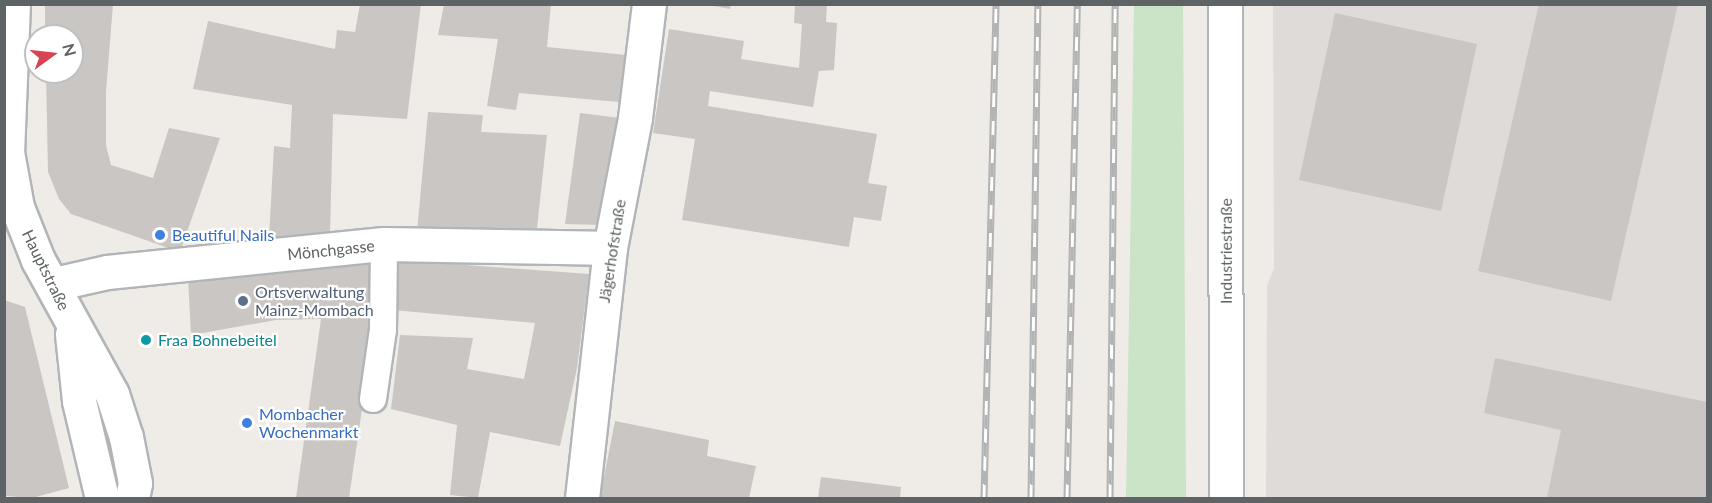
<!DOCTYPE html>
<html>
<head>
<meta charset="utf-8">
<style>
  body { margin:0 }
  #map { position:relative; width:1712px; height:503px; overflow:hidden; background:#efebe7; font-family:Lato,sans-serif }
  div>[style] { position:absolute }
  .industrial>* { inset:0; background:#dedbd9 }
  .green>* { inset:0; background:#cbe3c6 }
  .building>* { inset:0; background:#cac6c3 }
  .roads { filter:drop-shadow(2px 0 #b2b5b7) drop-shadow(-2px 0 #b2b5b7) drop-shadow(0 2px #b2b5b7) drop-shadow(0 -2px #b2b5b7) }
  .lane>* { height:26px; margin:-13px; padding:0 13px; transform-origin:13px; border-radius:13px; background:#fff }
  .street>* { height:33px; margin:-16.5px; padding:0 16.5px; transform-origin:16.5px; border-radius:16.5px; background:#fff }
  .secondary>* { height:33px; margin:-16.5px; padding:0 16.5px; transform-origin:16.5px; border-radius:16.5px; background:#fff }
  .rail>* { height:7px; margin-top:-3.5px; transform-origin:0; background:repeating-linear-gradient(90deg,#fff 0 14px,#b2b3b3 0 28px); box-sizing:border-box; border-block:2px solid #b2b3b3 }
  .dots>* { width:16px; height:16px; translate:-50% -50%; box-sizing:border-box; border:3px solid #fff; border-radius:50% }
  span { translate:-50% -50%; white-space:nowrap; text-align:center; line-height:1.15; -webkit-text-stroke:4.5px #fff; paint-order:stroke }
  .shop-label { font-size:16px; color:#366cbe }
  .left { translate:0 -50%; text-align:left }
  .street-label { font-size:16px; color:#5e6365 }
  .service-label { font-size:16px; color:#4e5e75 }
  .culture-label { font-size:16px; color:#0d838f }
  .frame { position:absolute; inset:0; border:6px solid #5e6365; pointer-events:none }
  .north { position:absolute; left:24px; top:24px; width:60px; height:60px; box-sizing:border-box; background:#fff; border:2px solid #bfc1c1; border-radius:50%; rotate:75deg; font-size:16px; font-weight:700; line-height:24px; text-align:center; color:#5e6365 }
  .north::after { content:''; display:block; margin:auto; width:21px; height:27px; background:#d84453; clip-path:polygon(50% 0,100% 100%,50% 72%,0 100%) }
</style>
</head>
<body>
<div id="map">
  <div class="industrial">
    <div style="clip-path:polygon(1273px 5px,1707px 5px,1707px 498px,1266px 498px,1267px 286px,1274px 268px)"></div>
  </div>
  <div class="green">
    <div style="clip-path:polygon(1134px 5px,1183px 5px,1186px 498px,1126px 498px)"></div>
  </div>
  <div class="building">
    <div style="clip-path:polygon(45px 4px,113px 4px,106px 92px,106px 145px,111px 165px,153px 178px,169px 128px,220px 138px,180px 252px,71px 214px,59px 199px,48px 172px,46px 72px,72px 72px,72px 36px,45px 36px)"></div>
    <div style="clip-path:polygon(360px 4px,421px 4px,407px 119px,333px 114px,330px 235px,269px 237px,274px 146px,290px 148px,292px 105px,193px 89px,208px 21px,335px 49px,337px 30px,355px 32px)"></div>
    <div style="clip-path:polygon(444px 4px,551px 4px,547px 47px,626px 55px,619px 102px,519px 93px,516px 110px,487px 106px,498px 39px,438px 35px)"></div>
    <div style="clip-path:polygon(704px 4px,731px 4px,730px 9px)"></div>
    <div style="clip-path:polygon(795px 4px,827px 4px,826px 22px,837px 23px,834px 70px,819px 71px,813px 107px,710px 91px,708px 106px,877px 134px,868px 183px,887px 186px,881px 221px,854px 217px,849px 247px,682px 220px,695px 139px,653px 133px,669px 29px,744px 41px,741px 59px,799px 68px,802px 24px,794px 23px)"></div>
    <div style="clip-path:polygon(1539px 4px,1678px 4px,1611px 301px,1478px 271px)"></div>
    <div style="clip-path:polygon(1335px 13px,1477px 44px,1441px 211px,1299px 180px)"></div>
    <div style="clip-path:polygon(428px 112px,483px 115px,481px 132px,547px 135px,537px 228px,417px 232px)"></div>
    <div style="clip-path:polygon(580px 113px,620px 118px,603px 225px,565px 224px)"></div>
    <div style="clip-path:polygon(396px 260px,589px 274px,577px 368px,560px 446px,490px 432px,478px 498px,450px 495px,457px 425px,391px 409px,400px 335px,473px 338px,467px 369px,524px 379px,535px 323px,393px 310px)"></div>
    <div style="clip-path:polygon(375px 263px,374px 327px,349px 498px,296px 498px,321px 319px,276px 320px,191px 335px,188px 278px,280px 265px)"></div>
    <div style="clip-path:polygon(4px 300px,25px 307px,69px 488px,32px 498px,4px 496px)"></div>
    <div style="clip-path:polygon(1495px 358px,1707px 402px,1707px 498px,1547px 498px,1561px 430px,1484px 413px)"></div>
    <div style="clip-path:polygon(615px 421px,709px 440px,707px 456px,756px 466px,749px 498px,588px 498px,589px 490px,601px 492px)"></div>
    <div style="clip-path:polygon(821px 477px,901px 487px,900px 498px,818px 498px)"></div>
  </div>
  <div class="roads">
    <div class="lane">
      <div style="left:373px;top:399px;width:70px;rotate:-81.8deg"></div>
      <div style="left:383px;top:330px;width:86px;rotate:-89.3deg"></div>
    </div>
    <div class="street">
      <div style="left:13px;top:4px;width:148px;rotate:92.3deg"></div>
      <div style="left:7px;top:152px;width:56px;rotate:79.7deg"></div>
      <div style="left:17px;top:207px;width:57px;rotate:68.4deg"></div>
      <div style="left:38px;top:260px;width:153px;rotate:61.1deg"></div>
      <div style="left:112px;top:394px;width:45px;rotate:72deg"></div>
      <div style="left:126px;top:437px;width:47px;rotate:78.9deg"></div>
      <div style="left:135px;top:483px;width:15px;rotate:101deg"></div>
      <div style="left:54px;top:284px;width:54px;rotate:-12.8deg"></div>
      <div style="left:107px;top:272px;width:278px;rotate:-5.8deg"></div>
      <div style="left:384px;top:244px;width:226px;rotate:1deg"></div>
      <div style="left:72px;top:334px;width:67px;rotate:84deg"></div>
      <div style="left:79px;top:401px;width:100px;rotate:76.7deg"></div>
      <div style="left:582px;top:498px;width:252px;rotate:-83.6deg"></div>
      <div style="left:610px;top:248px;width:132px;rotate:-79.1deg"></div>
      <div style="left:635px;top:118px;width:115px;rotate:-83deg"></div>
    </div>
    <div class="secondary">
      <div style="left:1225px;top:4px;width:494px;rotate:89.9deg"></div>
    </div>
  </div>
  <div class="rail">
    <div style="left:984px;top:498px;width:494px;rotate:-88.6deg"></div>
    <div style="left:1031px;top:498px;width:494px;rotate:-89.2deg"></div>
    <div style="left:1067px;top:498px;width:494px;rotate:-88.8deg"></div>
    <div style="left:1110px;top:498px;width:494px;rotate:-89.4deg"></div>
  </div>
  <div class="dots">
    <div style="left:160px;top:235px;background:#3f7fe0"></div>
    <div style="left:243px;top:301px;background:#5c6f8a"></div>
    <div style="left:146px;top:340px;background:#0f9aa8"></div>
    <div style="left:247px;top:423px;background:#3f7fe0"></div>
  </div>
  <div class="shop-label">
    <span class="left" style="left:172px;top:235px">Beautiful Nails</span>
    <span class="left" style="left:259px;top:423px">Mombacher<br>Wochenmarkt</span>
  </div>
  <div class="street-label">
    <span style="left:331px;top:250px;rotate:-6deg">Mönchgasse</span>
    <span style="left:612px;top:251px;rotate:-81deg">Jägerhofstraße</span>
    <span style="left:1226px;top:251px;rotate:-90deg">Industriestraße</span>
    <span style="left:46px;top:270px;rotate:64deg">Hauptstraße</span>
  </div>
  <div class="service-label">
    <span class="left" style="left:255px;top:301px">Ortsverwaltung<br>Mainz-Mombach</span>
  </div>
  <div class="culture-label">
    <span class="left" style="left:158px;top:340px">Fraa Bohnebeitel</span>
  </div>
  <div class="frame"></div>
  <div class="north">N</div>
</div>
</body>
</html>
